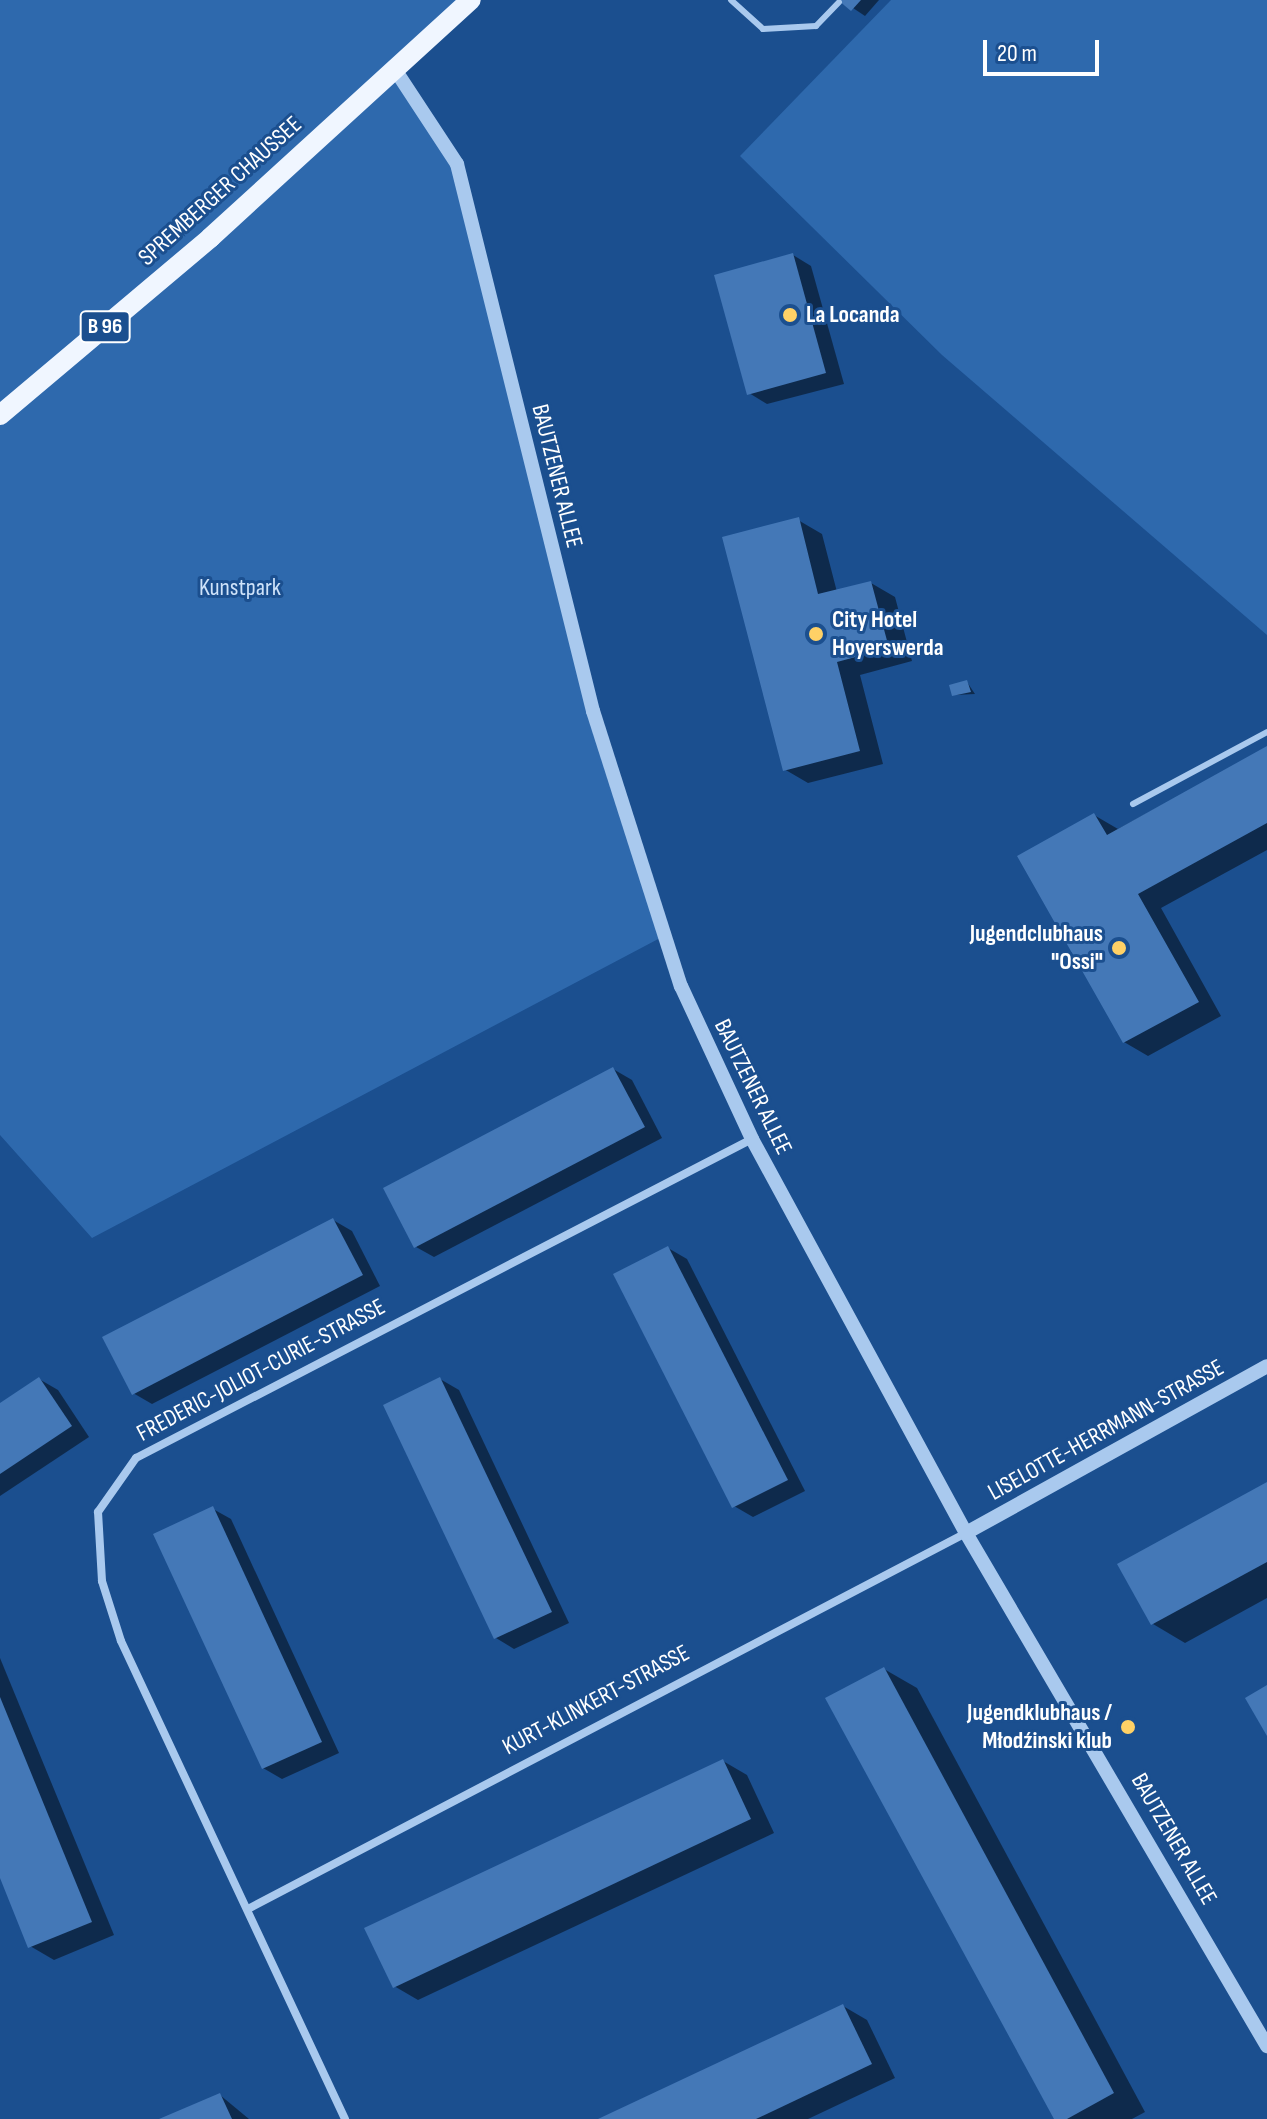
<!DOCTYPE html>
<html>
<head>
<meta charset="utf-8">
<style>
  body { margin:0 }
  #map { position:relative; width:1267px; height:2119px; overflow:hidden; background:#1b4f8f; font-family:"Sofia Sans Condensed",sans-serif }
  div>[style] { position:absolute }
  .green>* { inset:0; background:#2e69ad }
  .shadow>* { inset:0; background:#0007 }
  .building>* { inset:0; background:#4478b7 }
  .service>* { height:6px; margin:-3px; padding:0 3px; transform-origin:3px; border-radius:3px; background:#a9c9ee }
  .minor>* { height:8px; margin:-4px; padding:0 4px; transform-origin:4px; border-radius:4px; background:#a9c9ee }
  .tertiary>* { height:14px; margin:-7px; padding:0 7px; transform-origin:7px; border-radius:7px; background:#a9c9ee }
  .primary>* { height:20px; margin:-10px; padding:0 10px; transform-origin:10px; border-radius:10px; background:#f0f6ff }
  .dots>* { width:22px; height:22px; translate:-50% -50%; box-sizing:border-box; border:4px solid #1b4f8f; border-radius:50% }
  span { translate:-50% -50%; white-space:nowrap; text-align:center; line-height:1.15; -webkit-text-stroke:6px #1b4f8f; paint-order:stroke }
  .shield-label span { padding:2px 6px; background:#1b4f8f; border:2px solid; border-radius:6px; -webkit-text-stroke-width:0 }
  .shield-label { font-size:22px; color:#fff; font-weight:700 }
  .street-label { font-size:24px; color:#fff }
  .poi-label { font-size:24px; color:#fff; font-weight:700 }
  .left { translate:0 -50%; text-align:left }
  .right { translate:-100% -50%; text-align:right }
  .park-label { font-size:24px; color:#cfe3fa }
  .scale { position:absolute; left:983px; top:40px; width:116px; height:36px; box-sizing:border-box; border:4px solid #fff; border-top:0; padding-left:10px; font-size:24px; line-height:28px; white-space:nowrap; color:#fff; -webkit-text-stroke:6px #1b4f8f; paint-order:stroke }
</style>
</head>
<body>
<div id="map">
  <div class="green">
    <div style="clip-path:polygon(0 0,464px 0,207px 235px,0 408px)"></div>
    <div style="clip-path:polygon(891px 0,1267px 0,1267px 635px,942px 355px,740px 156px)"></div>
    <div style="clip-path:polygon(395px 74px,456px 165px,523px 451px,662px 937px,92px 1238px,0 1135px,0 421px)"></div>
  </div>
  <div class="shadow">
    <div style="clip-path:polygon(841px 0,879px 0,865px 16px)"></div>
    <div style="clip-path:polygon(793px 255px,811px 266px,844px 384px,767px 404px,749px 393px)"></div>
    <div style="clip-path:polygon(798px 520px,822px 534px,837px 592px,871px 583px,895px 597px,912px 661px,860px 675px,883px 764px,808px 783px,784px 769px)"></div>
    <div style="clip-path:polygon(967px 682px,975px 694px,954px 695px)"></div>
    <div style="clip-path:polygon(1267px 748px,1267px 850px,1161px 908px,1221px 1016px,1148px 1056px,1124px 1042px,1094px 815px,1118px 829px)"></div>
    <div style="clip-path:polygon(613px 1069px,632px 1080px,662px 1138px,434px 1257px,416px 1247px)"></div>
    <div style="clip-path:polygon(333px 1220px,352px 1231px,380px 1286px,152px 1404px,133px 1393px)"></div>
    <div style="clip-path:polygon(668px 1248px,687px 1259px,805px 1491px,753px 1517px,734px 1506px)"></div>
    <div style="clip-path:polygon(39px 1379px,58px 1390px,89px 1437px,0 1496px,0 1405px)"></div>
    <div style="clip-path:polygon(440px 1379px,459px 1390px,569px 1623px,514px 1649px,496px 1638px)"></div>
    <div style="clip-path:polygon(1267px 1484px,1267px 1598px,1185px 1643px,1153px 1624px)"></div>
    <div style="clip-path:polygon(213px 1509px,231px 1519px,339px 1753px,282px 1779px,263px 1768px)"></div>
    <div style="clip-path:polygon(0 1658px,114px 1935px,54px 1960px,30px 1946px,0 1873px)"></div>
    <div style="clip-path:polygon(884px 1669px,917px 1688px,1145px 2112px,1132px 2119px,1056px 2119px)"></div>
    <div style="clip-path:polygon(723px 1761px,747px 1775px,774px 1833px,418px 2000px,394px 1986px)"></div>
    <div style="clip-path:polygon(843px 2006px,867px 2020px,895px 2078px,808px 2119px,603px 2119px)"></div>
    <div style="clip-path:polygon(220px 2095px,249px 2119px,164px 2119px)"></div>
  </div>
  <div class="building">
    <div style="clip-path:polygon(838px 0,861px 0,851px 11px)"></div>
    <div style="clip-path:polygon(793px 253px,826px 373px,747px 395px,714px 275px)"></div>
    <div style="clip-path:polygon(799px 517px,818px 594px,871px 581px,889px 648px,837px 662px,860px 751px,783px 771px,722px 537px)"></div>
    <div style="clip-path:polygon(967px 680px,971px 692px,952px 696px,949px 685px)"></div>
    <div style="clip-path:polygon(1267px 746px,1267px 823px,1138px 894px,1199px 1002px,1123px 1043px,1017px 856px,1094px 813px,1107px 835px)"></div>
    <div style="clip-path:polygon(613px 1067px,645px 1127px,414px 1248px,383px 1188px)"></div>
    <div style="clip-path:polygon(333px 1218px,363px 1275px,132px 1395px,102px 1337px)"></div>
    <div style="clip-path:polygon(668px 1246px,788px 1480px,732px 1508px,613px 1274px)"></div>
    <div style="clip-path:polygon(39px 1377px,72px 1426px,0 1474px,0 1403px)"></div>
    <div style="clip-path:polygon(440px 1377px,552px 1612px,494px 1639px,383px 1405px)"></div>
    <div style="clip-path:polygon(1267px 1482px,1267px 1562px,1151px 1625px,1117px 1564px)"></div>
    <div style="clip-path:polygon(213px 1506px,322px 1742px,262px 1769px,153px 1534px)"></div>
    <div style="clip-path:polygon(884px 1667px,1114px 2093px,1067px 2119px,1054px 2119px,825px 1698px)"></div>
    <div style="clip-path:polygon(1267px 1685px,1267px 1736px,1245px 1698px)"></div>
    <div style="clip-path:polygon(0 1697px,92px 1922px,28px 1948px,0 1878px)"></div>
    <div style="clip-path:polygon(723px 1759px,751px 1819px,393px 1988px,364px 1928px)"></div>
    <div style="clip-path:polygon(843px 2004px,872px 2064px,756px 2119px,598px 2119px)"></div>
    <div style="clip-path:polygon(220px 2093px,232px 2119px,159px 2119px)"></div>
  </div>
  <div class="service">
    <div style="left:731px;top:0;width:43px;rotate:42.2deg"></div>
    <div style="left:763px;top:29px;width:53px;rotate:-3.2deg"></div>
    <div style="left:816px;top:26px;width:33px;rotate:-46deg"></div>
    <div style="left:1133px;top:804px;width:152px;rotate:-28.2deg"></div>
  </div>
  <div class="minor">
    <div style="left:248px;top:1909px;width:810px;rotate:-27.64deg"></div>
    <div style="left:345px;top:2119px;width:528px;rotate:-115.11deg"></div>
    <div style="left:121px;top:1641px;width:63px;rotate:-107.6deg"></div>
    <div style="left:102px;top:1581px;width:69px;rotate:-93.3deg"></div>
    <div style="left:98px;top:1512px;width:66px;rotate:-54.9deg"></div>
    <div style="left:136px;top:1458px;width:694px;rotate:-27.38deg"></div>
  </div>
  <div class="tertiary">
    <div style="left:394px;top:68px;width:115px;rotate:56.7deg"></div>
    <div style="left:457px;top:164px;width:564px;rotate:76.04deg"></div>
    <div style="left:593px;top:711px;width:289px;rotate:72.3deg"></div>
    <div style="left:681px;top:986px;width:169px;rotate:65.1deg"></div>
    <div style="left:752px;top:1139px;width:448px;rotate:61.5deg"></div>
    <div style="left:966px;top:1533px;width:595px;rotate:59.6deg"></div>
    <div style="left:966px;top:1533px;width:344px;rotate:-29deg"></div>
  </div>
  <div class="primary">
    <div style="left:0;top:415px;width:275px;rotate:-40.1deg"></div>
    <div style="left:210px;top:238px;width:353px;rotate:-42.4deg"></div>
  </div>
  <div class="dots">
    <div style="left:790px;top:315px;background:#ffd166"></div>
    <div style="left:816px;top:634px;background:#ffd166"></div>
    <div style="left:1119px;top:948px;background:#ffd166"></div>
    <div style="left:1128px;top:1727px;background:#ffd166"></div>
  </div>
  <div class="shield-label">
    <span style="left:105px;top:327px">B 96</span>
  </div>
  <div class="street-label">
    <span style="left:220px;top:191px;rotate:-42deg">SPREMBERGER CHAUSSEE</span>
    <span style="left:557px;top:476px;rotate:76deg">BAUTZENER ALLEE</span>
    <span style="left:753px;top:1087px;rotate:64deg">BAUTZENER ALLEE</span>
    <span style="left:261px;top:1370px;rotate:-28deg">FREDERIC-JOLIOT-CURIE-STRASSE</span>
    <span style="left:1106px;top:1430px;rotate:-29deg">LISELOTTE-HERRMANN-STRASSE</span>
    <span style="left:596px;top:1700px;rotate:-28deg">KURT-KLINKERT-STRASSE</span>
    <span style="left:1174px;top:1839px;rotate:60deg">BAUTZENER ALLEE</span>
  </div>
  <div class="poi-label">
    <span class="left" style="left:806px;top:315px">La Locanda</span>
    <span class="left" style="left:832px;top:634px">City Hotel<br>Hoyerswerda</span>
    <span class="right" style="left:1103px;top:948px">Jugendclubhaus<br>"Ossi"</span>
    <span class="right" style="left:1112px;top:1727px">Jugendklubhaus /<br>Młodźinski klub</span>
  </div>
  <div class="park-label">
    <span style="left:240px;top:588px">Kunstpark</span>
  </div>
  <div class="scale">20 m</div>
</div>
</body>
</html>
